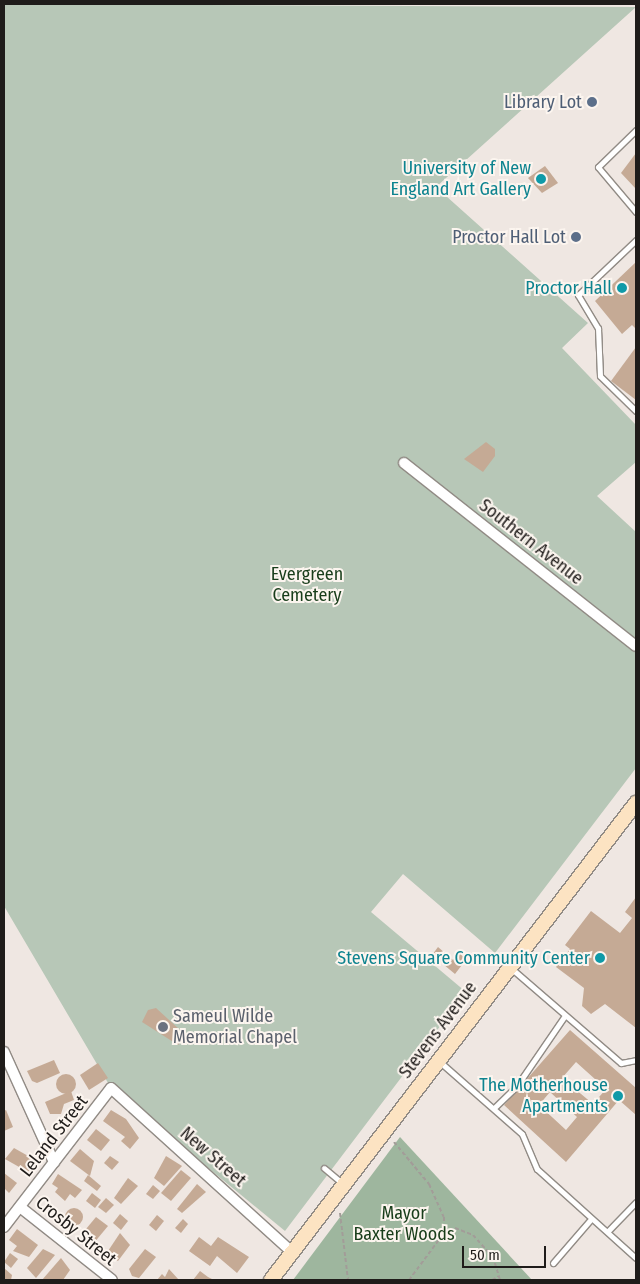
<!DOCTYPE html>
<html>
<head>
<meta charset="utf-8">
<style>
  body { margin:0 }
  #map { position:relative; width:640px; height:1284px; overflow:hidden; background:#efe7e2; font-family:"Fira Sans Condensed",sans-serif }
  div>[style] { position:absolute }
  .green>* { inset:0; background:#b7c7b7 }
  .forest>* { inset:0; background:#9eb69e }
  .building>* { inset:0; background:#c5aa95 }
  .round { border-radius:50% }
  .path>* { height:2px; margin-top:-1px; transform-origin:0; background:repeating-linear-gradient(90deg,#a29c98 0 4px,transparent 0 6.5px) }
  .roads { filter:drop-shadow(1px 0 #918b85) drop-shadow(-1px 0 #918b85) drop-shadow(0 1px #918b85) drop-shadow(0 -1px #918b85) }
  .service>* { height:5px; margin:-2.5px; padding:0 2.5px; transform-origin:2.5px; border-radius:2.5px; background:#fff }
  .minor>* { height:10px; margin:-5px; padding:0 5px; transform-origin:5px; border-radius:5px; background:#fff }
  .secondary>* { height:14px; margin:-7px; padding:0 7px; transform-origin:7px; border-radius:7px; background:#fce3c2 }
  .dots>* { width:14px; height:14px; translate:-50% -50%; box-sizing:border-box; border:2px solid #fcf5ef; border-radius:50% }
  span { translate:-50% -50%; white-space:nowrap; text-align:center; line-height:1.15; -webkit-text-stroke:4px #fcf5ef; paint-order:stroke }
  .service-label { font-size:18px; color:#4e5e75 }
  .right { translate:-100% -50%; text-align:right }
  .culture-label { font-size:18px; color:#0d838f }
  .street-label { font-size:18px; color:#1f1c1a }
  .park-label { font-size:18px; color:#183d1a }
  .worship-label { font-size:18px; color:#5b616d }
  .left { translate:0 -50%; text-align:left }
  .frame { position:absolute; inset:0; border:5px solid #1f1c1a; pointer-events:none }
  .scale { position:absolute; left:462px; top:1246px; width:84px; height:22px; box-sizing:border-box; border:2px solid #1f1c1a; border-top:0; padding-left:6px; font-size:15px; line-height:18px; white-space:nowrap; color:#1f1c1a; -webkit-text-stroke:4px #fcf5ef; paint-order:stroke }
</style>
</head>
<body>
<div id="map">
  <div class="green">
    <div style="clip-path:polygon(4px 4px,636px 7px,436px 187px,588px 323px,562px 348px,636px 425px,636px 462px,597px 496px,636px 532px,636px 768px,495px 953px,403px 874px,371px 912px,466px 992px,285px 1231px,111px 1088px,4px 906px)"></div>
  </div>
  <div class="forest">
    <div style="clip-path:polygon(400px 1137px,474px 1217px,532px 1280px,293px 1280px)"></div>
  </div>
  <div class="building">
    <div style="clip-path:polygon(636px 153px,636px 189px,621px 173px)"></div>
    <div style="clip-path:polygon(545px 166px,558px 183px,542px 193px,528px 178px)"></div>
    <div style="clip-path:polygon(636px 262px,636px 329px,632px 325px,622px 334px,595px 301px)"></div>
    <div style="clip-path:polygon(636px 347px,636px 400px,611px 381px)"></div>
    <div style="clip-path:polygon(486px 442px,495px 449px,495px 456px,483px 472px,464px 459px)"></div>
    <div style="clip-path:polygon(636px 897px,636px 1028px,605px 1004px,591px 1014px,582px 1006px,584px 988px,556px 967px,570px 949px,565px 945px,591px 911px,620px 933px,632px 918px,625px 912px)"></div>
    <div style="clip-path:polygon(438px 947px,453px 960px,460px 951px,468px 957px,455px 974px,432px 955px)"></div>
    <div style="clip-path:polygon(156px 1008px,180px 1030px,176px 1034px,183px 1040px,178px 1045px,142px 1022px,148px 1010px)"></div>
    <div style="clip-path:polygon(evenodd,570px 1030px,636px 1088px,636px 1115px,619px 1100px,566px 1162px,504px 1105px,570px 1030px,576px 1062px,606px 1089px,593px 1104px,562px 1078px,576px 1062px,570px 1030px,550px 1092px,577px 1117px,566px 1130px,539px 1105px,550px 1092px)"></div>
    <div style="clip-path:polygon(54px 1060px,60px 1073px,37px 1083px,32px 1081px,27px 1071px)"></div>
    <div style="clip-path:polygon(98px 1063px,108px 1078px,89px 1090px,80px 1075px)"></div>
    <div class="round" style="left:56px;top:1074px;width:20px;height:20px"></div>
    <div style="clip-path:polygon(71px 1091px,74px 1100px,64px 1104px,61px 1114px,50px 1114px,45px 1102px)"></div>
    <div style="clip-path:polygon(6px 1110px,13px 1127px,4px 1131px,4px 1111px)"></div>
    <div style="clip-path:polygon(111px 1110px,126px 1119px,139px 1138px,130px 1149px,121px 1141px,125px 1137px,103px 1121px)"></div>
    <div style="clip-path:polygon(96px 1129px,110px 1140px,101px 1151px,87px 1140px)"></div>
    <div style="clip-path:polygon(14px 1148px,37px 1161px,28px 1172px,5px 1159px)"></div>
    <div style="clip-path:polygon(80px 1149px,94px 1161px,90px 1176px,70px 1161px)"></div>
    <div style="clip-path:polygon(110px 1156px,119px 1162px,112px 1170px,104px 1163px)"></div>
    <div style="clip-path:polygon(166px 1156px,182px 1166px,164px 1186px,154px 1178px)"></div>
    <div style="clip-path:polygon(181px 1170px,191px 1178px,171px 1201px,161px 1193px)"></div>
    <div style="clip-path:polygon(4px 1173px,17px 1183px,9px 1193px,4px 1188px)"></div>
    <div style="clip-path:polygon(58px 1174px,82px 1190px,75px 1198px,70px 1194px,65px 1201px,55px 1192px,58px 1188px,52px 1184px)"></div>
    <div style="clip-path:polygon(88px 1175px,101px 1186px,97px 1191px,84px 1181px)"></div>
    <div style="clip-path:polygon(128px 1178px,138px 1186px,121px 1204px,114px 1198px)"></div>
    <div style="clip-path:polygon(197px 1184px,206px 1192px,182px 1213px,177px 1209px)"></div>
    <div style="clip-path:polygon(153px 1185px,160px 1191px,153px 1199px,146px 1194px)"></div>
    <div style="clip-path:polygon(92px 1193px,101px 1200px,95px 1208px,86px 1201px)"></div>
    <div style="clip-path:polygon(106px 1198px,114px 1205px,106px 1213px,98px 1207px)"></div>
    <div class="round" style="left:65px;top:1208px;width:18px;height:18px"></div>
    <div style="clip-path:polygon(120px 1214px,128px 1221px,121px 1230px,113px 1223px)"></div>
    <div style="clip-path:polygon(157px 1215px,164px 1221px,156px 1231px,149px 1225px)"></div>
    <div style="clip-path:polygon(96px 1217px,108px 1226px,93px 1244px,81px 1235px)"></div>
    <div style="clip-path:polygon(183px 1219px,188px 1224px,181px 1233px,175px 1228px)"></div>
    <div style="clip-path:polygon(17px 1229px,38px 1245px,29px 1257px,13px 1251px,17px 1246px,9px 1240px)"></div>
    <div style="clip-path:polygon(120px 1233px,130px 1245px,118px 1261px,106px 1254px)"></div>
    <div style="clip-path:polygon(199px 1237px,211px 1246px,218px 1237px,249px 1257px,237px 1273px,217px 1256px,210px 1266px,189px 1251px)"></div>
    <div style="clip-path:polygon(43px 1249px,55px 1255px,36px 1278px,27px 1268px)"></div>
    <div style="clip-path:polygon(145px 1249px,156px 1257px,139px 1278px,132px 1276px,129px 1269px)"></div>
    <div style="clip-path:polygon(10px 1253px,18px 1259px,11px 1268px,4px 1262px)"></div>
    <div style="clip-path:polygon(61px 1258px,70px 1270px,63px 1280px,42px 1280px)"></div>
    <div style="clip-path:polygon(4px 1268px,12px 1275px,11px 1280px,4px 1280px)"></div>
    <div style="clip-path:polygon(169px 1269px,179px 1280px,157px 1280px,162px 1274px,165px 1277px)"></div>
    <div style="clip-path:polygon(200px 1271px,208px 1277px,214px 1280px,193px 1280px)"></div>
  </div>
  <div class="path">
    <div style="left:394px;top:1142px;width:55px;rotate:50.2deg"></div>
    <div style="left:429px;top:1184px;width:36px;rotate:66deg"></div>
    <div style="left:444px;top:1217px;width:16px;rotate:90deg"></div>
    <div style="left:340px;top:1213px;width:67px;rotate:83.2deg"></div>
    <div style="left:409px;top:1280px;width:59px;rotate:-53.3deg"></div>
    <div style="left:444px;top:1233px;width:12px;rotate:-24deg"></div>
    <div style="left:455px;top:1228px;width:19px;rotate:21deg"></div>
    <div style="left:473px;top:1235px;width:30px;rotate:48deg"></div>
    <div style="left:493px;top:1257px;width:24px;rotate:73deg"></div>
    <div style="left:492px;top:1280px;width:8px;rotate:-30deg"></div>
  </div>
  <div class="roads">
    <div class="service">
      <div style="left:636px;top:130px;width:53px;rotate:135.8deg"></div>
      <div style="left:598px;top:167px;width:59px;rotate:49.8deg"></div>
      <div style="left:636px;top:240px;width:80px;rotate:136.5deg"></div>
      <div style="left:578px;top:295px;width:39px;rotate:59deg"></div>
      <div style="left:598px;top:328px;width:48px;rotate:87.6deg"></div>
      <div style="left:600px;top:376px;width:50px;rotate:44.2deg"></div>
      <div style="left:512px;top:969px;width:144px;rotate:40.8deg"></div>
      <div style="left:621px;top:1063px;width:15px;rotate:-11deg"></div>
      <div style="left:440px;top:1062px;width:109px;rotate:41.3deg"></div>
      <div style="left:522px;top:1134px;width:38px;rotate:67deg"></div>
      <div style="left:537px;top:1169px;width:133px;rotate:42deg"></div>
      <div style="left:495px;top:1107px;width:29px;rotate:-44deg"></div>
      <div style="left:516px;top:1087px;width:85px;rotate:-55.6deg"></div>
      <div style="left:324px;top:1168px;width:25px;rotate:40deg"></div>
      <div style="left:608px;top:1231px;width:40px;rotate:-46deg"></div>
      <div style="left:553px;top:1263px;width:58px;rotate:-49.2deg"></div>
    </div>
    <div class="minor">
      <div style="left:404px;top:463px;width:295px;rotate:38.3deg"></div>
      <div style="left:4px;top:1052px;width:121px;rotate:65.6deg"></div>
      <div style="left:20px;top:1207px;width:117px;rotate:38.4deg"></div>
      <div style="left:4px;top:1227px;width:175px;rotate:-52.4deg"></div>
      <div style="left:111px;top:1088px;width:244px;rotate:42.2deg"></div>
    </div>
    <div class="secondary">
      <div style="left:271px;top:1280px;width:601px;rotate:-52.58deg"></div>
    </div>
  </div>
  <div class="dots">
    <div style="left:592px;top:102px;background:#5c6f8a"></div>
    <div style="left:541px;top:179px;background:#0f9aa8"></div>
    <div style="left:576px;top:237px;background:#5c6f8a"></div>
    <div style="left:622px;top:288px;background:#0f9aa8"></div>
    <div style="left:600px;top:958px;background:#0f9aa8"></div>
    <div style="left:163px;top:1027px;background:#6b7280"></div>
    <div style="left:618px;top:1096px;background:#0f9aa8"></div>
  </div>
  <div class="service-label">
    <span class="right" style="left:582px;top:102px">Library Lot</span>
    <span class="right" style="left:566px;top:237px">Proctor Hall Lot</span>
  </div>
  <div class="culture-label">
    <span class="right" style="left:531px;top:179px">University of New<br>England Art Gallery</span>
    <span class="right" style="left:612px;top:288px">Proctor Hall</span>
    <span class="right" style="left:590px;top:958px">Stevens Square Community Center</span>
    <span class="right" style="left:608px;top:1096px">The Motherhouse<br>Apartments</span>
  </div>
  <div class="street-label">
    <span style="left:531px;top:542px;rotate:38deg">Southern Avenue</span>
    <span style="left:438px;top:1030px;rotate:-53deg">Stevens Avenue</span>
    <span style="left:54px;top:1136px;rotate:-52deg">Leland Street</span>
    <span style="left:213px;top:1157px;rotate:41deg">New Street</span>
    <span style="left:76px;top:1231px;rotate:39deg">Crosby Street</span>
  </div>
  <div class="park-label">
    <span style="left:307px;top:585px">Evergreen<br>Cemetery</span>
    <span style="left:404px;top:1224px">Mayor<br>Baxter Woods</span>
  </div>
  <div class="worship-label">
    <span class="left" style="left:173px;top:1027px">Sameul Wilde<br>Memorial Chapel</span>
  </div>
  <div class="frame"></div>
  <div class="scale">50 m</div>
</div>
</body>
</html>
